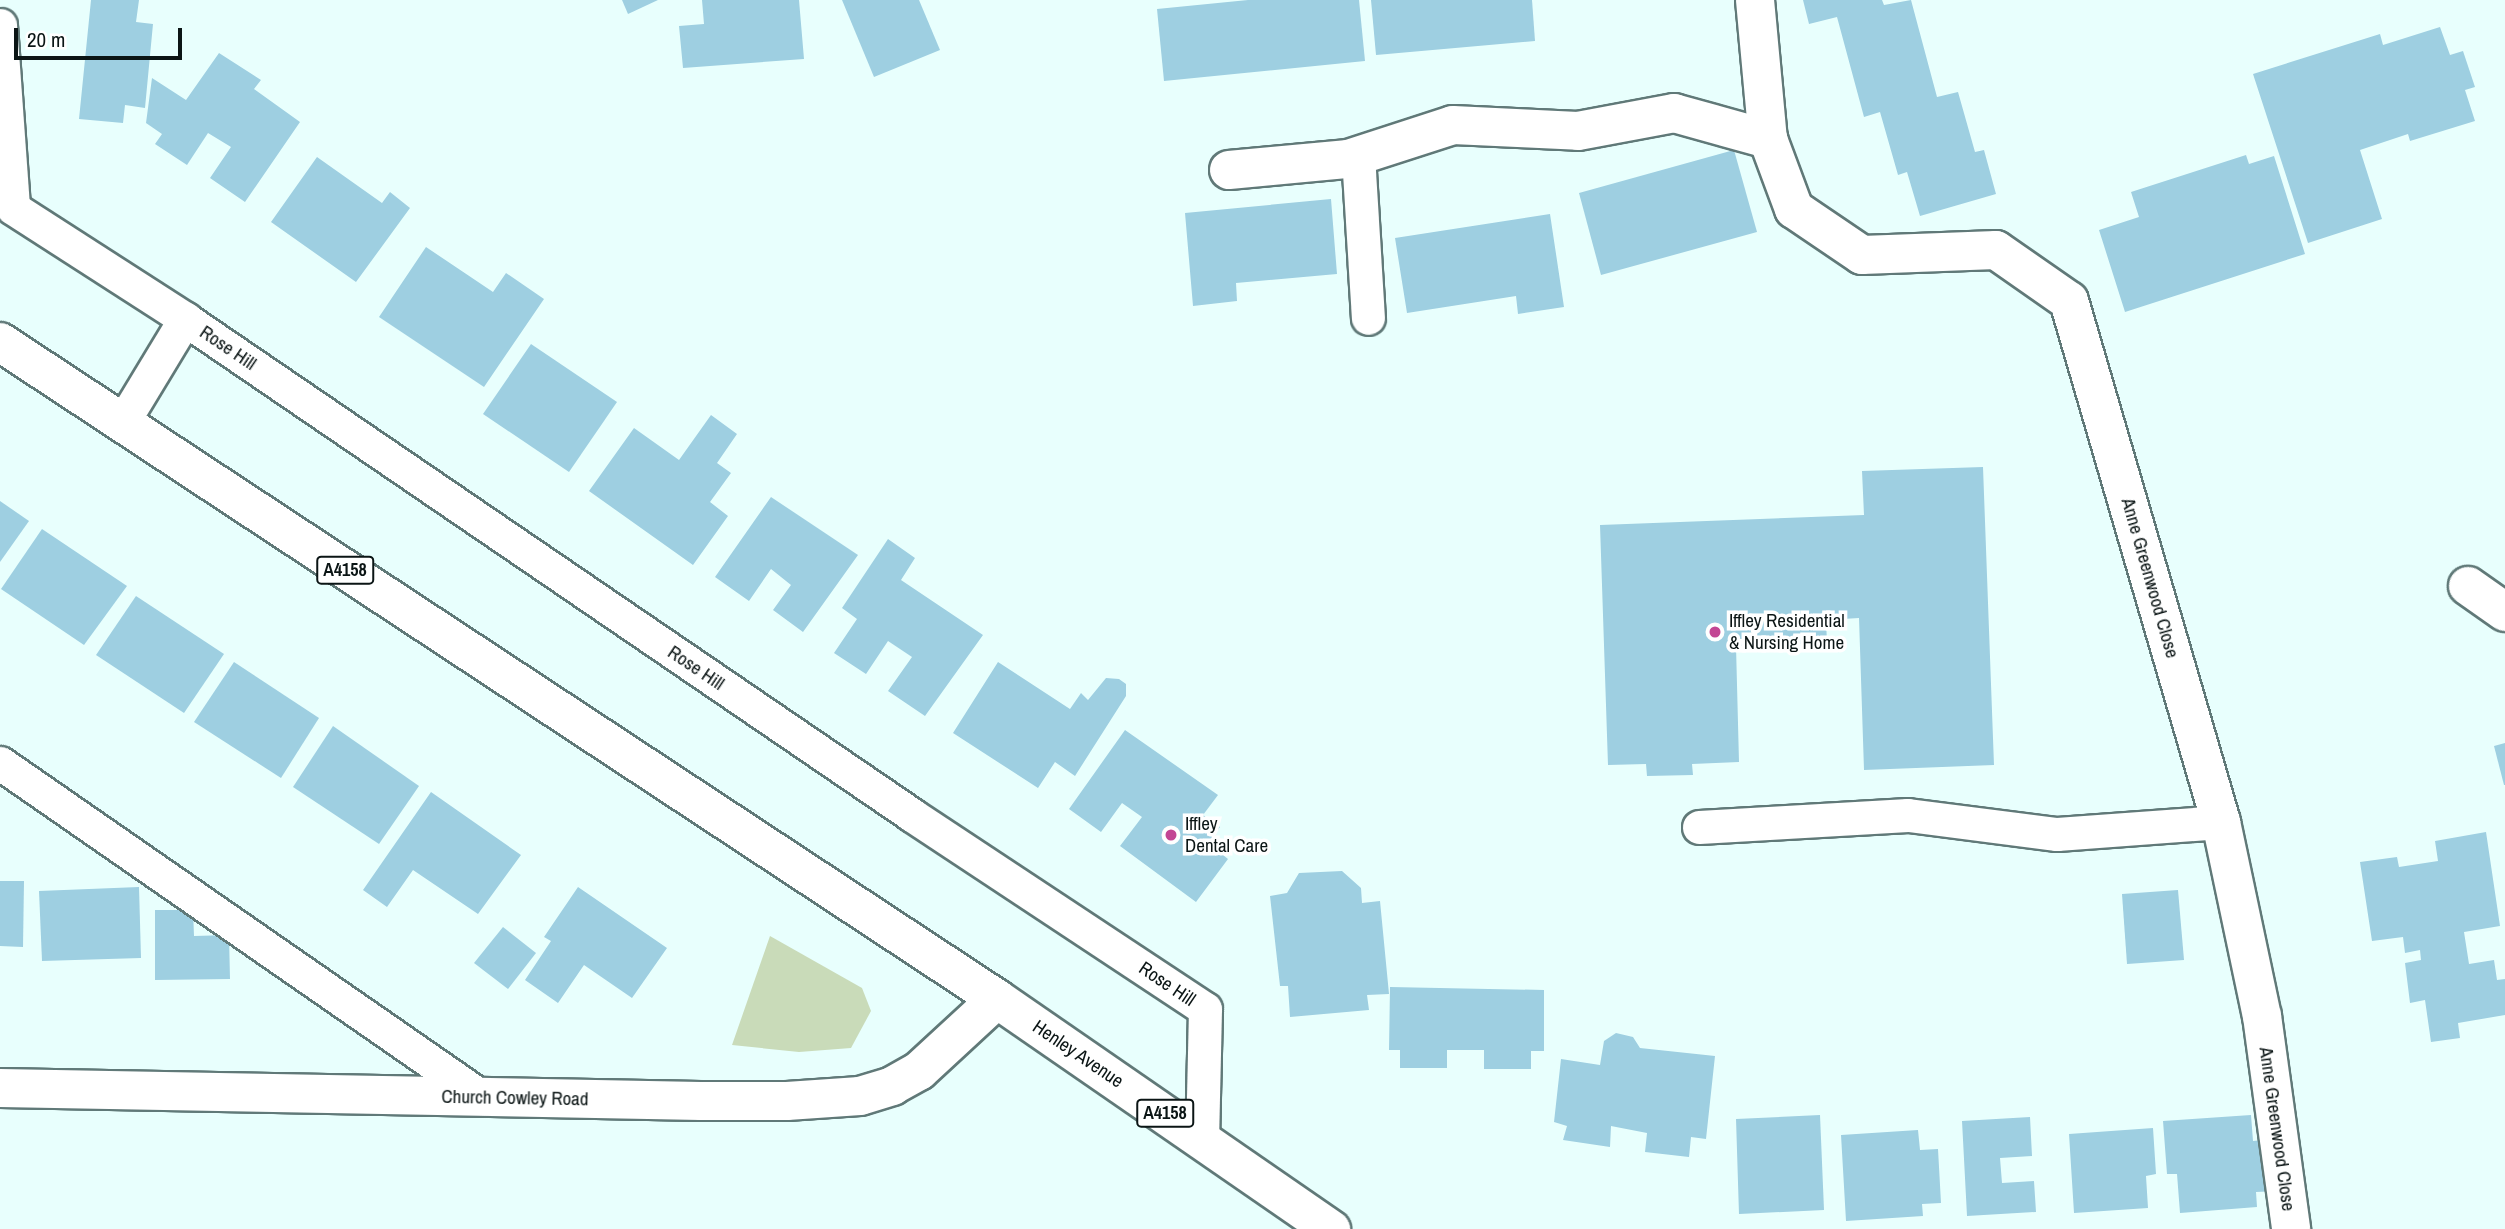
<!DOCTYPE html>
<html>
<head>
<meta charset="utf-8">
<style>
  body { margin:0 }
  #map { position:relative; width:2505px; height:1229px; overflow:hidden; background:#e8fffd; font-family:"Archivo Narrow",sans-serif }
  div>[style] { position:absolute }
  .green>* { inset:0; background:#c9dbb9 }
  .building>* { inset:0; background:#9ecfe1 }
  .roads { filter:drop-shadow(2px 0 #607978) drop-shadow(-2px 0 #607978) drop-shadow(0 2px #607978) drop-shadow(0 -2px #607978) }
  .service>* { height:33px; margin:-16.5px; padding:0 16.5px; transform-origin:16.5px; border-radius:16.5px; background:#fff }
  .minor>* { height:38px; margin:-19px; padding:0 19px; transform-origin:19px; border-radius:19px; background:#fff }
  .secondary>* { height:38px; margin:-19px; padding:0 19px; transform-origin:19px; border-radius:19px; background:#fff }
  .primary>* { height:38px; margin:-19px; padding:0 19px; transform-origin:19px; border-radius:19px; background:#fff }
  .dots>* { width:19px; height:19px; translate:-50% -50%; box-sizing:border-box; border:4px solid #fff; border-radius:50% }
  span { translate:-50% -50%; white-space:nowrap; text-align:center; line-height:1.15; -webkit-text-stroke:7px #fff; paint-order:stroke }
  .shield-label span { padding:2px 5px; background:#fff; border:2px solid; border-radius:5px; -webkit-text-stroke-width:0 }
  .shield-label { font-size:18px; color:#0b1515; font-weight:700 }
  .street-label { font-size:19px; color:#0b1515 }
  .poi-label { font-size:19px; color:#0b1515 }
  .left { translate:0 -50%; text-align:left }
  .scale { position:absolute; left:14px; top:28px; width:168px; height:32px; box-sizing:border-box; border:4px solid #0b1515; border-top:0; padding-left:9px; font-size:21px; line-height:24px; white-space:nowrap; color:#0b1515; -webkit-text-stroke:5px #fff; paint-order:stroke }
</style>
</head>
<body>
<div id="map">
  <div class="green">
    <div style="clip-path:polygon(770px 936px,862px 988px,871px 1011px,851px 1048px,799px 1052px,732px 1045px)"></div>
  </div>
  <div class="building">
    <div style="clip-path:polygon(91px 0,139px 0,136px 22px,153px 24px,145px 108px,125px 105px,123px 123px,79px 119px)"></div>
    <div style="clip-path:polygon(622px 0,658px 0,628px 14px)"></div>
    <div style="clip-path:polygon(702px 0,799px 0,804px 59px,683px 68px,679px 26px,704px 24px)"></div>
    <div style="clip-path:polygon(842px 0,919px 0,940px 50px,874px 77px)"></div>
    <div style="clip-path:polygon(1248px 0,1359px 0,1365px 61px,1164px 81px,1157px 9px)"></div>
    <div style="clip-path:polygon(1371px 0,1532px 0,1535px 41px,1376px 55px)"></div>
    <div style="clip-path:polygon(1803px 0,1882px 0,1884px 5px,1911px 0,1937px 97px,1958px 92px,1975px 152px,1984px 150px,1996px 194px,1920px 216px,1907px 172px,1898px 175px,1880px 112px,1864px 117px,1837px 17px,1809px 24px)"></div>
    <div style="clip-path:polygon(2440px 27px,2450px 55px,2463px 51px,2475px 87px,2465px 90px,2475px 121px,2410px 141px,2408px 134px,2360px 150px,2382px 219px,2308px 243px,2253px 74px,2380px 34px,2383px 45px)"></div>
    <div style="clip-path:polygon(219px 53px,261px 80px,254px 89px,300px 122px,245px 202px,210px 178px,231px 147px,208px 133px,187px 165px,155px 144px,162px 134px,146px 123px,152px 78px,186px 100px)"></div>
    <div style="clip-path:polygon(1734px 150px,1757px 232px,1601px 275px,1579px 193px)"></div>
    <div style="clip-path:polygon(2246px 155px,2249px 164px,2274px 156px,2305px 254px,2125px 312px,2099px 230px,2139px 217px,2131px 192px)"></div>
    <div style="clip-path:polygon(317px 157px,382px 203px,390px 192px,410px 208px,356px 282px,271px 222px)"></div>
    <div style="clip-path:polygon(1331px 199px,1337px 274px,1236px 283px,1237px 301px,1193px 306px,1185px 213px)"></div>
    <div style="clip-path:polygon(1550px 214px,1564px 307px,1518px 314px,1516px 296px,1407px 313px,1395px 238px)"></div>
    <div style="clip-path:polygon(426px 247px,493px 292px,506px 273px,544px 299px,484px 387px,379px 317px)"></div>
    <div style="clip-path:polygon(531px 344px,617px 402px,569px 472px,483px 414px)"></div>
    <div style="clip-path:polygon(711px 415px,737px 434px,717px 463px,731px 473px,710px 502px,728px 516px,693px 565px,589px 491px,634px 428px,679px 460px)"></div>
    <div style="clip-path:polygon(1983px 467px,1994px 765px,1864px 770px,1859px 618px,1826px 620px,1827px 643px,1736px 646px,1739px 762px,1692px 764px,1693px 775px,1647px 776px,1646px 764px,1608px 765px,1600px 525px,1864px 515px,1862px 471px)"></div>
    <div style="clip-path:polygon(771px 497px,858px 555px,803px 632px,773px 610px,791px 585px,771px 569px,749px 601px,715px 577px)"></div>
    <div style="clip-path:polygon(0 501px,29px 521px,0 562px)"></div>
    <div style="clip-path:polygon(42px 529px,127px 586px,84px 645px,1px 589px)"></div>
    <div style="clip-path:polygon(888px 539px,915px 558px,901px 580px,983px 635px,925px 716px,888px 691px,912px 657px,888px 641px,866px 674px,834px 653px,857px 619px,842px 608px)"></div>
    <div style="clip-path:polygon(136px 596px,224px 654px,184px 713px,96px 655px)"></div>
    <div style="clip-path:polygon(234px 662px,319px 718px,281px 778px,194px 722px)"></div>
    <div style="clip-path:polygon(998px 662px,1070px 709px,1081px 693px,1088px 700px,1106px 678px,1119px 679px,1126px 684px,1126px 696px,1075px 776px,1055px 762px,1038px 788px,953px 733px)"></div>
    <div style="clip-path:polygon(333px 726px,419px 786px,379px 844px,293px 787px)"></div>
    <div style="clip-path:polygon(1125px 730px,1218px 795px,1203px 815px,1220px 827px,1208px 843px,1228px 859px,1196px 902px,1120px 846px,1142px 817px,1122px 803px,1101px 832px,1069px 809px)"></div>
    <div style="clip-path:polygon(2505px 743px,2505px 785px,2504px 785px,2494px 746px)"></div>
    <div style="clip-path:polygon(431px 792px,521px 855px,478px 914px,413px 870px,387px 907px,363px 890px)"></div>
    <div style="clip-path:polygon(2486px 832px,2500px 926px,2464px 932px,2469px 964px,2494px 960px,2497px 980px,2505px 979px,2505px 1015px,2458px 1023px,2460px 1038px,2431px 1042px,2425px 1000px,2410px 1003px,2405px 963px,2421px 960px,2420px 950px,2405px 953px,2403px 937px,2372px 941px,2360px 862px,2397px 857px,2399px 867px,2438px 861px,2435px 841px)"></div>
    <div style="clip-path:polygon(1342px 871px,1361px 888px,1362px 903px,1380px 901px,1389px 994px,1367px 995px,1369px 1010px,1290px 1017px,1288px 986px,1280px 986px,1270px 896px,1287px 893px,1299px 873px)"></div>
    <div style="clip-path:polygon(0 881px,24px 881px,23px 947px,0 946px)"></div>
    <div style="clip-path:polygon(139px 887px,141px 958px,42px 961px,39px 891px)"></div>
    <div style="clip-path:polygon(578px 887px,667px 948px,632px 998px,584px 965px,558px 1003px,525px 980px,551px 941px,544px 937px)"></div>
    <div style="clip-path:polygon(2178px 890px,2184px 960px,2127px 964px,2122px 894px)"></div>
    <div style="clip-path:polygon(155px 910px,193px 910px,194px 936px,229px 935px,230px 979px,155px 980px)"></div>
    <div style="clip-path:polygon(503px 927px,536px 953px,508px 989px,474px 963px)"></div>
    <div style="clip-path:polygon(1390px 987px,1544px 990px,1544px 1051px,1531px 1051px,1531px 1069px,1484px 1069px,1484px 1050px,1447px 1050px,1447px 1068px,1400px 1068px,1400px 1050px,1389px 1050px)"></div>
    <div style="clip-path:polygon(1616px 1033px,1633px 1037px,1640px 1048px,1715px 1056px,1706px 1139px,1691px 1137px,1689px 1157px,1645px 1152px,1647px 1133px,1611px 1126px,1610px 1147px,1563px 1140px,1567px 1126px,1554px 1122px,1561px 1059px,1600px 1065px,1604px 1041px)"></div>
    <div style="clip-path:polygon(1820px 1115px,1824px 1210px,1739px 1214px,1736px 1119px)"></div>
    <div style="clip-path:polygon(2251px 1115px,2253px 1141px,2275px 1139px,2278px 1191px,2256px 1192px,2257px 1207px,2180px 1213px,2177px 1174px,2167px 1174px,2163px 1121px)"></div>
    <div style="clip-path:polygon(2030px 1117px,2032px 1156px,2000px 1158px,2002px 1183px,2034px 1181px,2036px 1212px,1967px 1216px,1962px 1121px)"></div>
    <div style="clip-path:polygon(2153px 1128px,2156px 1174px,2146px 1176px,2148px 1208px,2074px 1213px,2069px 1134px)"></div>
    <div style="clip-path:polygon(1918px 1130px,1920px 1150px,1938px 1149px,1941px 1203px,1922px 1204px,1923px 1216px,1846px 1221px,1841px 1135px)"></div>
  </div>
  <div class="roads">
    <div class="service">
      <div style="left:0;top:25px;width:183px;rotate:85.9deg"></div>
      <div style="left:13px;top:208px;width:205px;rotate:32.8deg"></div>
      <div style="left:185px;top:319px;width:880px;rotate:34.3deg"></div>
      <div style="left:912px;top:815px;width:351px;rotate:33.5deg"></div>
      <div style="left:1205px;top:1009px;width:128px;rotate:91.3deg"></div>
      <div style="left:1358px;top:155px;width:163px;rotate:86.5deg"></div>
      <div style="left:122px;top:423px;width:122px;rotate:-58.8deg"></div>
      <div style="left:0;top:763px;width:588px;rotate:34.74deg"></div>
      <div style="left:1699px;top:827px;width:209px;rotate:-3.3deg"></div>
      <div style="left:1908px;top:815px;width:150px;rotate:7.3deg"></div>
      <div style="left:2057px;top:834px;width:164px;rotate:-4.2deg"></div>
    </div>
    <div class="minor">
      <div style="left:1755px;top:0;width:140px;rotate:84.7deg"></div>
      <div style="left:1768px;top:139px;width:75px;rotate:69.6deg"></div>
      <div style="left:1794px;top:209px;width:82px;rotate:34.1deg"></div>
      <div style="left:1862px;top:255px;width:134px;rotate:-2.1deg"></div>
      <div style="left:1996px;top:250px;width:89px;rotate:34.9deg"></div>
      <div style="left:2069px;top:301px;width:543px;rotate:73.74deg"></div>
      <div style="left:2221px;top:822px;width:198px;rotate:78.1deg"></div>
      <div style="left:2262px;top:1016px;width:215px;rotate:82.2deg"></div>
      <div style="left:1229px;top:170px;width:120px;rotate:-5.3deg"></div>
      <div style="left:1348px;top:159px;width:110px;rotate:-17.9deg"></div>
      <div style="left:1453px;top:125px;width:125px;rotate:2.7deg"></div>
      <div style="left:1578px;top:131px;width:98px;rotate:-10.6deg"></div>
      <div style="left:1674px;top:113px;width:98px;rotate:15.5deg"></div>
      <div style="left:2468px;top:586px;width:45px;rotate:35.1deg"></div>
    </div>
    <div class="secondary">
      <div style="left:0;top:1088px;width:701px;rotate:1.06deg"></div>
      <div style="left:701px;top:1101px;width:86px"></div>
      <div style="left:787px;top:1101px;width:73px;rotate:-3.9deg"></div>
      <div style="left:860px;top:1096px;width:34px;rotate:-17deg"></div>
      <div style="left:892px;top:1086px;width:31px;rotate:-29deg"></div>
      <div style="left:919px;top:1071px;width:106px;rotate:-42.7deg"></div>
    </div>
    <div class="primary">
      <div style="left:0;top:342px;width:1194px;rotate:33.38deg"></div>
      <div style="left:997px;top:999px;width:406px;rotate:34.6deg"></div>
    </div>
  </div>
  <div class="dots">
    <div style="left:1715px;top:632px;background:#c34694"></div>
    <div style="left:1171px;top:835px;background:#c34694"></div>
  </div>
  <div class="shield-label">
    <span style="left:345px;top:570px">A4158</span>
    <span style="left:1165px;top:1113px">A4158</span>
  </div>
  <div class="street-label">
    <span style="left:228px;top:348px;rotate:34deg">Rose Hill</span>
    <span style="left:2150px;top:578px;rotate:74deg">Anne Greenwood Close</span>
    <span style="left:696px;top:668px;rotate:34deg">Rose Hill</span>
    <span style="left:1167px;top:984px;rotate:34deg">Rose Hill</span>
    <span style="left:1078px;top:1054px;rotate:34deg">Henley Avenue</span>
    <span style="left:515px;top:1098px;rotate:1deg">Church Cowley Road</span>
    <span style="left:2277px;top:1129px;rotate:82deg">Anne Greenwood Close</span>
  </div>
  <div class="poi-label">
    <span class="left" style="left:1729px;top:632px">Iffley Residential<br>&amp; Nursing Home</span>
    <span class="left" style="left:1185px;top:835px">Iffley<br>Dental Care</span>
  </div>
  <div class="scale">20 m</div>
</div>
</body>
</html>
